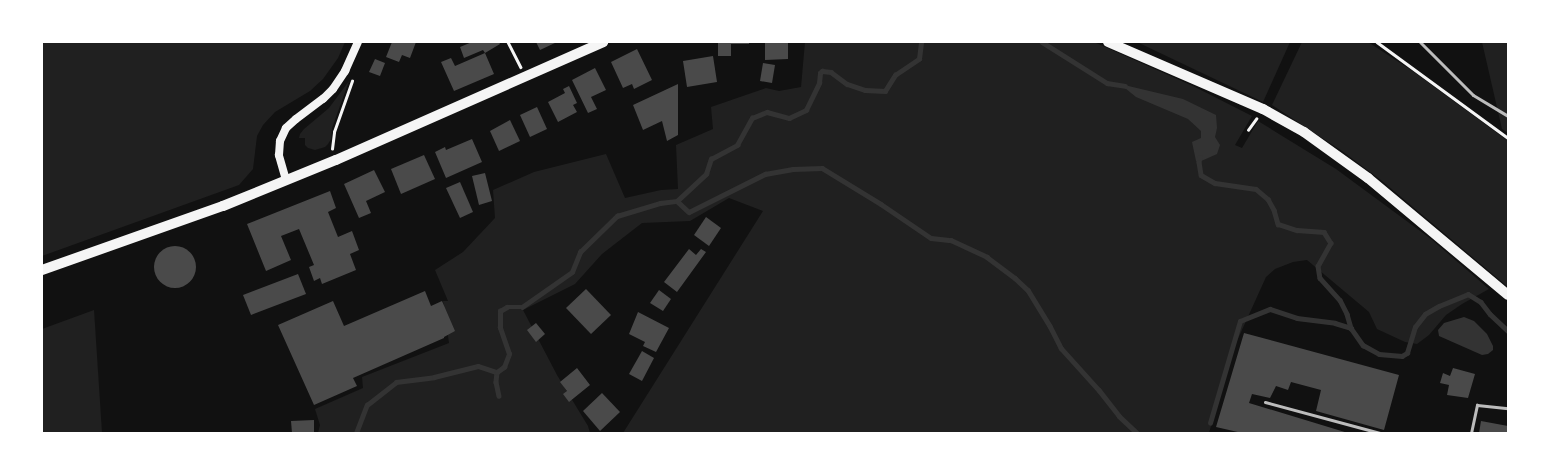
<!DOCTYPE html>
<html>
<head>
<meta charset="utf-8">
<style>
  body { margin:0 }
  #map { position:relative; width:1550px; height:475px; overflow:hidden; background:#111; font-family:"IBM Plex Sans",sans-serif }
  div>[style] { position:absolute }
  .green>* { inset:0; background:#202020 }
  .water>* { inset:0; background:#333 }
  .stream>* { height:4.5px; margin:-2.25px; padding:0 2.25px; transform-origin:2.25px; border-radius:2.25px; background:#333 }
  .building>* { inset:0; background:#4a4a4a }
  .round { border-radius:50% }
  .path>* { height:2.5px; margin:-1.25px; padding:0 1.25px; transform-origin:1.25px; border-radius:1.25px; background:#f5f5f5 }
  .service>* { height:3px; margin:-1.5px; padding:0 1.5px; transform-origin:1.5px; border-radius:1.5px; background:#bcbcbc }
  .secondary>* { height:8px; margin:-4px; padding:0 4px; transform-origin:4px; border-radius:4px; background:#f5f5f5 }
  .primary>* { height:10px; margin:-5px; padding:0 5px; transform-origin:5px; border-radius:5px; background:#f5f5f5 }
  span { translate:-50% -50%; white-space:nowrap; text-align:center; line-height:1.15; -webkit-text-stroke:4px #fff; paint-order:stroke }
  .frame { position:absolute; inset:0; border:43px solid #fff; pointer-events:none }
</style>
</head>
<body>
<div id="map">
  <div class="green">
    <div style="clip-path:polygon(42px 42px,345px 42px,338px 58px,323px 79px,310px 91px,275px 112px,263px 125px,257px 136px,253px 169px,239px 185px,42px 256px)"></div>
    <div style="clip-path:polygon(805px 42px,1096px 43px,1193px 86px,1252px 116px,1235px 145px,1242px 148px,1258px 121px,1336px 169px,1431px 239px,1489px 289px,1462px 304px,1446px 315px,1429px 335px,1417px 344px,1405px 342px,1377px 329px,1369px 312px,1307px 260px,1293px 262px,1275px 269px,1266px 277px,1232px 352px,1209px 433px,623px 433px,763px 211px,729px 198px,690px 221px,642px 223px,602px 254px,575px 284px,523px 310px,557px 375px,588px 426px,590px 433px,318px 433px,320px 425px,315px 409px,363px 388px,362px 377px,449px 343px,443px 301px,448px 301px,435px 270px,463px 252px,495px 218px,493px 190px,534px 172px,606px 154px,625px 198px,661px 190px,678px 189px,676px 145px,713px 129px,711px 107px,766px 88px,779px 91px,801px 87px)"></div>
    <div style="clip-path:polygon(1137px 42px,1290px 42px,1263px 102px)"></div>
    <div style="clip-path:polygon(1302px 42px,1368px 42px,1414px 72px,1508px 141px,1508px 287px,1382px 181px,1342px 151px,1272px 105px)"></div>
    <div style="clip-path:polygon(1482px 42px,1508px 42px,1508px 133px,1502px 129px)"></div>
    <div style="clip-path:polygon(349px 81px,332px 128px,331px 139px,328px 144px,325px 147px,315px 150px,308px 148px,305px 145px,305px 138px,299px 138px,300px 134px,304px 129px,329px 108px)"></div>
    <div style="clip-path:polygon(94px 310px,102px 433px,42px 433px,42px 329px)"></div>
  </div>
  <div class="water">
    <div style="clip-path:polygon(1120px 84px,1183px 99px,1216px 115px,1217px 128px,1215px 137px,1220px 145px,1217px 154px,1199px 162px,1196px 161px,1192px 142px,1201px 138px,1201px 131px,1188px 119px,1136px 97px)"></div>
    <div style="clip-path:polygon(1464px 317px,1474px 321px,1487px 334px,1493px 346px,1493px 350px,1488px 354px,1482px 355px,1439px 336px,1438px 330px,1444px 323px)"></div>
  </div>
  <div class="stream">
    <div style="left:1042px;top:42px;width:77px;rotate:32.2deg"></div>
    <div style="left:1107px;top:83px;width:18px;rotate:9deg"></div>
    <div style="left:1200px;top:157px;width:5px;rotate:101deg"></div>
    <div style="left:1199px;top:162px;width:13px;rotate:81deg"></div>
    <div style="left:1201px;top:175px;width:16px;rotate:30deg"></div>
    <div style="left:1215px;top:183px;width:41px;rotate:8.3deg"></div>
    <div style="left:1256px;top:189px;width:16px;rotate:40deg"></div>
    <div style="left:1268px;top:199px;width:13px;rotate:61deg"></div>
    <div style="left:1274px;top:210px;width:15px;rotate:74deg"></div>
    <div style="left:1278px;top:224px;width:20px;rotate:18deg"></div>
    <div style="left:1297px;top:230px;width:27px;rotate:4deg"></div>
    <div style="left:1324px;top:232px;width:13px;rotate:58deg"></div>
    <div style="left:1331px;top:243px;width:26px;rotate:119deg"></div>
    <div style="left:1318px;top:266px;width:12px;rotate:81deg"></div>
    <div style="left:1320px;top:278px;width:30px;rotate:48deg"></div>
    <div style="left:1340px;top:300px;width:16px;rotate:63deg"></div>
    <div style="left:1347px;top:314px;width:15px;rotate:74deg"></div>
    <div style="left:1351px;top:328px;width:21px;rotate:55deg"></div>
    <div style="left:1363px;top:345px;width:18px;rotate:29deg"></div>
    <div style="left:1379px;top:354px;width:23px;rotate:5deg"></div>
    <div style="left:1402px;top:356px;width:6px;rotate:-31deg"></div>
    <div style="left:1407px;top:353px;width:27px;rotate:-73deg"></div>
    <div style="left:1415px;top:327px;width:16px;rotate:-52deg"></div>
    <div style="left:1425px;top:314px;width:16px;rotate:-30deg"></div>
    <div style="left:1439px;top:306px;width:31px;rotate:-22deg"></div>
    <div style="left:1468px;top:294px;width:15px;rotate:32deg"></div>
    <div style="left:1481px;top:302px;width:15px;rotate:53deg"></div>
    <div style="left:1490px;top:314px;width:25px;rotate:43deg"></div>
    <div style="left:677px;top:201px;width:16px;rotate:43deg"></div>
    <div style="left:689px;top:212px;width:85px;rotate:-26.6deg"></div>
    <div style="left:765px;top:174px;width:28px;rotate:-10deg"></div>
    <div style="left:793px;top:169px;width:29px;rotate:-2deg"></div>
    <div style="left:822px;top:168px;width:69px;rotate:31.4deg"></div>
    <div style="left:881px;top:204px;width:60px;rotate:34.2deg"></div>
    <div style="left:931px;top:238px;width:20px;rotate:6deg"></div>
    <div style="left:951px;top:240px;width:40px;rotate:25deg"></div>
    <div style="left:987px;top:257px;width:35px;rotate:37deg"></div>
    <div style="left:1015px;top:278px;width:18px;rotate:43deg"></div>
    <div style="left:1028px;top:290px;width:42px;rotate:58.6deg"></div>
    <div style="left:1050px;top:326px;width:25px;rotate:63deg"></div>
    <div style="left:1061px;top:348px;width:57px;rotate:47.9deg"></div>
    <div style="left:1099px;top:390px;width:33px;rotate:52deg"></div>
    <div style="left:1119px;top:416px;width:25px;rotate:43deg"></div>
    <div style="left:497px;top:372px;width:10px;rotate:96deg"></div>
    <div style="left:496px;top:382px;width:14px;rotate:78deg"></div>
    <div style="left:1210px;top:423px;width:106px;rotate:-73.6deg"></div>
    <div style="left:1240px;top:321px;width:32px;rotate:-22deg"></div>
    <div style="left:1270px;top:309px;width:28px;rotate:18deg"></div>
    <div style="left:1297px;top:318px;width:38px;rotate:7deg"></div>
    <div style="left:1335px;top:323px;width:17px;rotate:17deg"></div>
    <div style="left:356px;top:433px;width:30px;rotate:-69deg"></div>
    <div style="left:367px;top:405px;width:37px;rotate:-38deg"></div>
    <div style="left:396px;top:382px;width:38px;rotate:-7deg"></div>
    <div style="left:434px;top:377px;width:45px;rotate:-14deg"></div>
    <div style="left:478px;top:366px;width:20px;rotate:18deg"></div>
    <div style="left:497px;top:372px;width:9px;rotate:-36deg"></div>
    <div style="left:504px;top:367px;width:14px;rotate:-69deg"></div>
    <div style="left:509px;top:354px;width:28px;rotate:-109deg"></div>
    <div style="left:500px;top:328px;width:17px;rotate:-90deg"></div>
    <div style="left:500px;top:311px;width:8px;rotate:-30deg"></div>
    <div style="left:507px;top:307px;width:15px"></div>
    <div style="left:522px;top:307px;width:61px;rotate:-35deg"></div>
    <div style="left:572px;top:272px;width:22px;rotate:-68deg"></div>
    <div style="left:580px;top:252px;width:52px;rotate:-44.2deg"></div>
    <div style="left:617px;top:216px;width:45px;rotate:-16.8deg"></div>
    <div style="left:660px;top:203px;width:17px;rotate:-7deg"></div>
    <div style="left:677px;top:201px;width:40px;rotate:-43deg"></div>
    <div style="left:706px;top:174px;width:16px;rotate:-72deg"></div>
    <div style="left:711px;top:159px;width:30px;rotate:-28deg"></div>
    <div style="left:737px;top:145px;width:31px;rotate:-61deg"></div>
    <div style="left:752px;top:118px;width:16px;rotate:-22deg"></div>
    <div style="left:767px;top:112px;width:23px;rotate:15deg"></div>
    <div style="left:789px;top:118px;width:19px;rotate:-25deg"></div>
    <div style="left:806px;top:110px;width:30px;rotate:-64deg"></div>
    <div style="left:819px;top:83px;width:10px;rotate:-84deg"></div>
    <div style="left:820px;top:73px;width:3px;rotate:-45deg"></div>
    <div style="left:822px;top:71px;width:9px;rotate:6deg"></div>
    <div style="left:831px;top:72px;width:20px;rotate:37deg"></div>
    <div style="left:847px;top:84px;width:19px;rotate:18deg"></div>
    <div style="left:865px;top:90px;width:20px;rotate:3deg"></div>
    <div style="left:885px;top:91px;width:19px;rotate:-58deg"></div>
    <div style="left:895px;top:75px;width:29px;rotate:-34deg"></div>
    <div style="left:919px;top:59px;width:17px;rotate:-83deg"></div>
  </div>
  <div class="building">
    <div style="clip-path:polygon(392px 42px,416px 42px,410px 58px,402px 55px,399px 62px,386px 57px)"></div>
    <div style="clip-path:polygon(472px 42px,499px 42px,500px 44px,485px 53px,483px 50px,464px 58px,460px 47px)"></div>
    <div style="clip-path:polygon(536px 42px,557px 42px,540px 50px)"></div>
    <div style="clip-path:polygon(718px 42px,749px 42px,749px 44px,731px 44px,731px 56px,718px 56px)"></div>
    <div style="clip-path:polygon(765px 42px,788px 42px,788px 59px,765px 60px)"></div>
    <div style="clip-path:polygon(637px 49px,652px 80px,634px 89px,632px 84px,623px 88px,611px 62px)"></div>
    <div style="clip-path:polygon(485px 53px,494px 74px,454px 91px,441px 62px,451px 58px,455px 66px)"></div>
    <div style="clip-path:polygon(713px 56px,717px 82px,687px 87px,683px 61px)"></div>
    <div style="clip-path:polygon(375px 59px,385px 63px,380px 76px,369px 72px)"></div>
    <div style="clip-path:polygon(763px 63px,775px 65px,772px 83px,760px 81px)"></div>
    <div style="clip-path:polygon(595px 68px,606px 90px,591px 97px,597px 109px,588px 113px,572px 80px)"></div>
    <div style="clip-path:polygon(678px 84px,678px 135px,667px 141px,662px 121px,643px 130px,633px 105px)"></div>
    <div style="clip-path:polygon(569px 86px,577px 103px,573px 105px,577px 112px,558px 122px,548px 102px,565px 93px,563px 89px)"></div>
    <div style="clip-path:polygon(537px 107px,547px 129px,530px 137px,520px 115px)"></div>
    <div style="clip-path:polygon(510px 120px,520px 141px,499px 151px,490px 131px)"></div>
    <div style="clip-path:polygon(472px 139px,482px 162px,446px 178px,435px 152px,445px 147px,446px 150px)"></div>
    <div style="clip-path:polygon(424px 155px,435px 179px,401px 194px,391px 169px)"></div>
    <div style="clip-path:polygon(374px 170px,385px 192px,366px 201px,371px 213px,359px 218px,344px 184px)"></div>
    <div style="clip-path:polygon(485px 173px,492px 201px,479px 205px,472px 176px)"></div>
    <div style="clip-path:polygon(460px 182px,473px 212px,460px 218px,446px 188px)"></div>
    <div style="clip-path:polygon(330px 191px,336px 208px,328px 212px,338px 237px,352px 231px,359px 250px,350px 254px,356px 270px,322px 284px,320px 278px,314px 281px,309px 267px,314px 265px,299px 229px,281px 236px,291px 260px,266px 271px,247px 224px)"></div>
    <div style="clip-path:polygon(706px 217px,721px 228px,709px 246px,694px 235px)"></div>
    <div class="round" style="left:154px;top:246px;width:42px;height:42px"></div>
    <div style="clip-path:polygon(689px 249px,696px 255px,701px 249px,706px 252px,677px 292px,664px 282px)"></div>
    <div style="clip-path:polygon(298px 274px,306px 294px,251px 315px,243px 295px)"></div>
    <div style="clip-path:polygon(586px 289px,611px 315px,591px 334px,566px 308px)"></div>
    <div style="clip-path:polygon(659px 290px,671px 299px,663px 311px,650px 303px)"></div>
    <div style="clip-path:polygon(425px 291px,431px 306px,442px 301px,455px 331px,444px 337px,444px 338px,353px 378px,357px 386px,314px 405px,278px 325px,333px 301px,344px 326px)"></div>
    <div style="clip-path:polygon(638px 312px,669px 328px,656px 352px,643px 346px,645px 342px,629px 334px)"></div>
    <div style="clip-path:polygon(536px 323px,545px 334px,536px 342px,527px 330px)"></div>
    <div style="clip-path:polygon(1244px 333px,1399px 375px,1384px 430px,1316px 411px,1321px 390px,1291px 382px,1288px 390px,1276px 386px,1270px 398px,1252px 394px,1249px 403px,1348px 433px,1242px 433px,1216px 427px)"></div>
    <div style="clip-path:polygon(642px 351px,654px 358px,642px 381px,629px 374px)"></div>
    <div style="clip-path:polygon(577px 368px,590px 385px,569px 402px,563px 394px,567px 391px,560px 382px)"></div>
    <div style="clip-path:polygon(1453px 368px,1475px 374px,1468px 398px,1447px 395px,1449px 385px,1440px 383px,1443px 373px,1450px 376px)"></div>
    <div style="clip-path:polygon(602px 393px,620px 412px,600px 431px,583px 411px)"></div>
    <div style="clip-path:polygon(314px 420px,314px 433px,292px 433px,291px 421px)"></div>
    <div style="clip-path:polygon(1481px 421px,1508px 426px,1508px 433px,1479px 433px)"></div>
  </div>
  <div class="path">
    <div style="left:508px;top:42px;width:28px;rotate:63deg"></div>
    <div style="left:1377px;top:42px;width:162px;rotate:36.2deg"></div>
    <div style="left:1248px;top:130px;width:14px;rotate:-54deg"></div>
    <div style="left:332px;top:149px;width:17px;rotate:-83deg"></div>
    <div style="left:334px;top:132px;width:54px;rotate:-70.6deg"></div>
  </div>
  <div class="service">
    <div style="left:1420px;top:42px;width:75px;rotate:45deg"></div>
    <div style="left:1473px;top:95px;width:41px;rotate:31deg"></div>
    <div style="left:1265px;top:402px;width:119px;rotate:15.1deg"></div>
    <div style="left:1471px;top:433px;width:29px;rotate:-78deg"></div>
    <div style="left:1477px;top:405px;width:31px;rotate:6deg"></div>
  </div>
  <div class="secondary">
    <div style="left:286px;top:180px;width:26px;rotate:-106deg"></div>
    <div style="left:279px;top:155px;width:14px;rotate:-86deg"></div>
    <div style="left:280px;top:141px;width:14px;rotate:-65deg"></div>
    <div style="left:286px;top:128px;width:13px;rotate:-42deg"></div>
    <div style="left:296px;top:119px;width:34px;rotate:-37deg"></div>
    <div style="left:323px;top:99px;width:14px;rotate:-45deg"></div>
    <div style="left:333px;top:89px;width:22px;rotate:-56deg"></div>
    <div style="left:345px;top:71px;width:32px;rotate:-66deg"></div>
  </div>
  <div class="primary">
    <div style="left:1108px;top:42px;width:169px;rotate:23.4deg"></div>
    <div style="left:1263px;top:109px;width:47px;rotate:29.3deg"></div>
    <div style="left:1304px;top:132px;width:79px;rotate:35.7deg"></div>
    <div style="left:1368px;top:178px;width:182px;rotate:39.9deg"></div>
    <div style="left:42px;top:270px;width:192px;rotate:-19.5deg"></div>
    <div style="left:223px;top:206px;width:122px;rotate:-22.2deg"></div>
    <div style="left:336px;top:160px;width:292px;rotate:-23.8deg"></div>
  </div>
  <div class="frame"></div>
</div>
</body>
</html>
